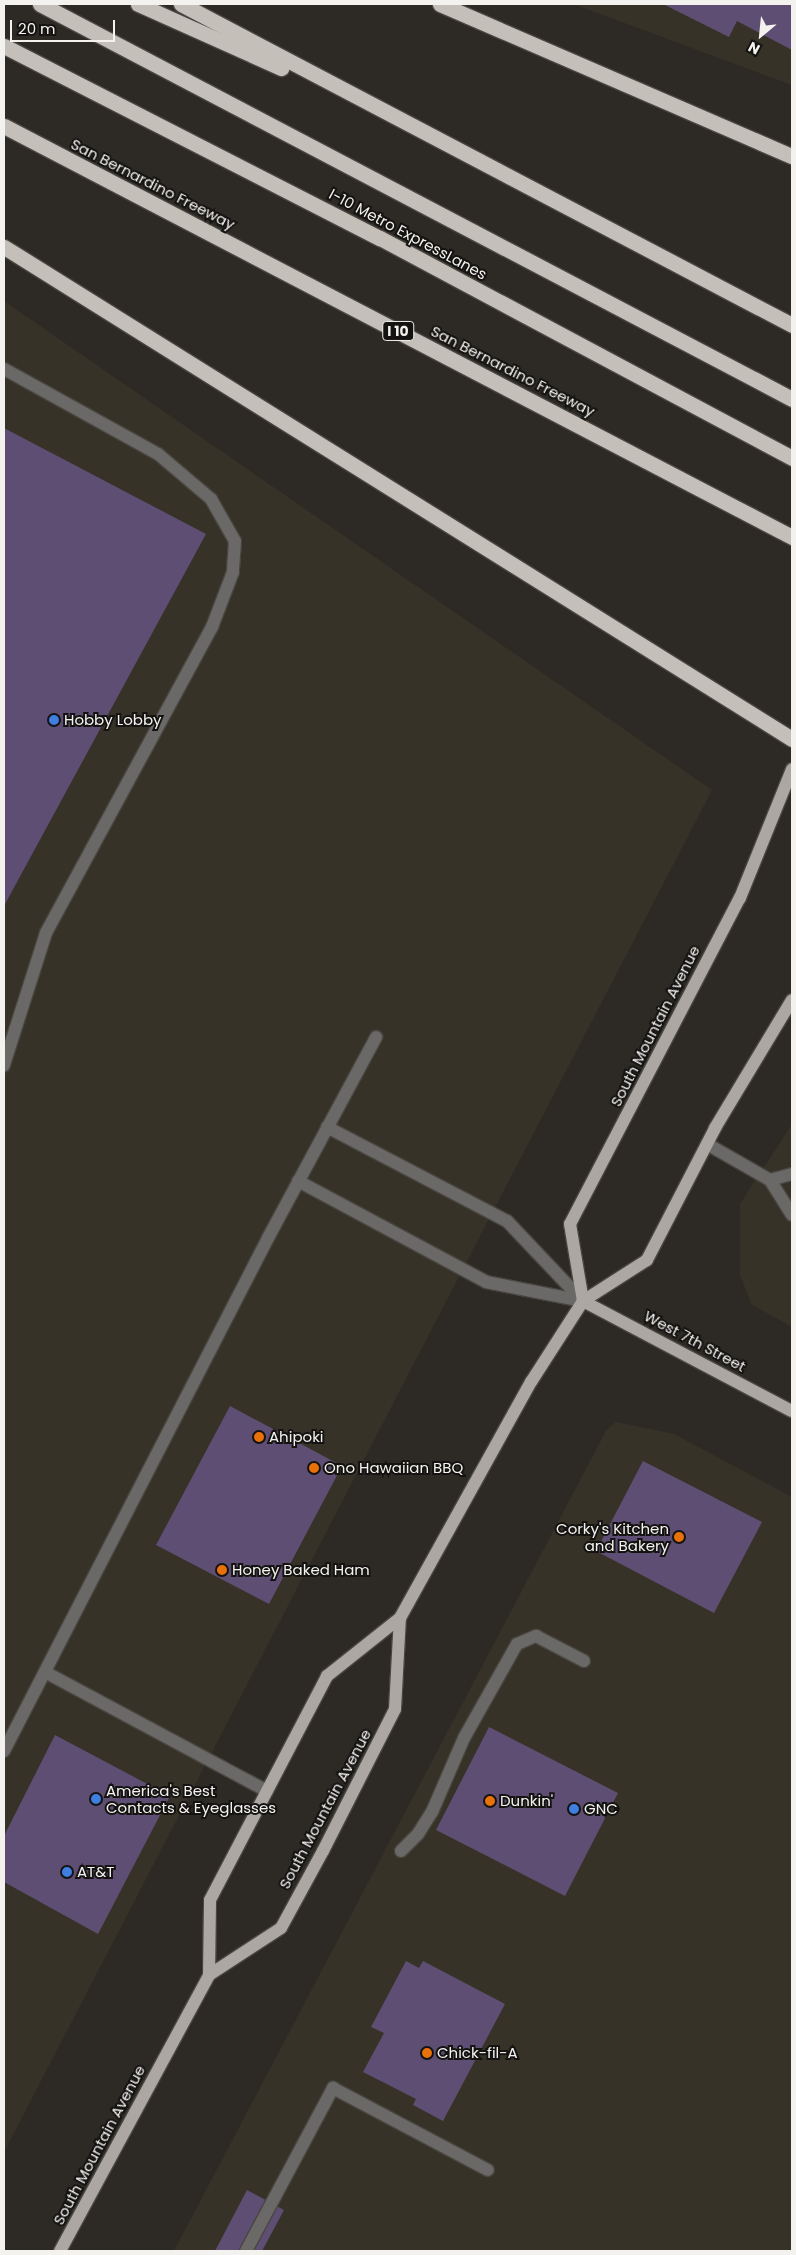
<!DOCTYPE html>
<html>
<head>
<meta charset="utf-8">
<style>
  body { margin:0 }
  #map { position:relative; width:796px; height:2255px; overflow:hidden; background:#2d2a25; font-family:Poppins,sans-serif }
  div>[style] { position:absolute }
  .built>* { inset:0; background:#373227 }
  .building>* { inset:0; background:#5e4e74 }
  .roads { filter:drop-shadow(1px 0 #494641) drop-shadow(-1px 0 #494641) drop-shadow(0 1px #494641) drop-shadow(0 -1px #494641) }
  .minor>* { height:12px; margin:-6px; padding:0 6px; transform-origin:6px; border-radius:6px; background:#6b6967 }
  .major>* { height:12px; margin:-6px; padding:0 6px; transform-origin:6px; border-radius:6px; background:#aca7a2 }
  .highway>* { height:15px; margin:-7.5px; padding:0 7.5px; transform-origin:7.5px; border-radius:7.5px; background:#c5bfba }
  .dots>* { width:14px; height:14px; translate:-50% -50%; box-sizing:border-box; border:2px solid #141311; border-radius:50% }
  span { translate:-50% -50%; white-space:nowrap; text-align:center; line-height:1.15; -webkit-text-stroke:4px #141311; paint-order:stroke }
  .shield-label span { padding:1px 4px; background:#141311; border:1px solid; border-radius:4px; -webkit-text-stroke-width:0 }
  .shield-label { font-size:14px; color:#f4f2ef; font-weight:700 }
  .street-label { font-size:15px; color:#f4f2ef }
  .poi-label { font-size:15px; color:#f4f2ef }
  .left { translate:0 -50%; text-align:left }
  .right { translate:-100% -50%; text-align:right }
  .frame { position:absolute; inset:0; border:5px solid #f4f2ef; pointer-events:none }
  .north { position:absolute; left:736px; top:10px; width:50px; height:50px; -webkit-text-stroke:4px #141311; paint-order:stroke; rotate:208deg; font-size:14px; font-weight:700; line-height:20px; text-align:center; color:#f4f2ef }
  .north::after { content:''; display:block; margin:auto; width:18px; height:22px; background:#f4f2ef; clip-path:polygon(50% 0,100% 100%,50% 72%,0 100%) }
  .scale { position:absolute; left:10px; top:20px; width:105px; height:22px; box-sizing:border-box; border:2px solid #f4f2ef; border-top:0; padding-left:6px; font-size:15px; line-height:18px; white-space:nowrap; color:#f4f2ef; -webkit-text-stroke:4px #141311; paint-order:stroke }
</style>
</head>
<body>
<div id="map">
  <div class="built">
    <div style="clip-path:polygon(573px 4px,792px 4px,792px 85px)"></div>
    <div style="clip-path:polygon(4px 301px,712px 790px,4px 2152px)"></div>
    <div style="clip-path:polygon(792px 1124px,792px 1327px,751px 1304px,740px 1275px,740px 1204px)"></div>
    <div style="clip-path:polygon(616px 1422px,674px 1434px,792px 1497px,792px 2251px,174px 2251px,607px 1429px)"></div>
  </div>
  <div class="building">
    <div style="clip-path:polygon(663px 4px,792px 4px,792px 50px,737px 21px,729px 37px)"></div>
    <div style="clip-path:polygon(4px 428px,206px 534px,4px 906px)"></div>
    <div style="clip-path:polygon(230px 1406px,342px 1466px,269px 1604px,156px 1545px)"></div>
    <div style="clip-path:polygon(643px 1461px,762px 1522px,714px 1613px,596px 1551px)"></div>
    <div style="clip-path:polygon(489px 1727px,618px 1793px,565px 1896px,436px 1830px)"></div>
    <div style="clip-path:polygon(55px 1735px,170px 1796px,98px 1934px,4px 1882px,4px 1836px)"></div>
    <div style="clip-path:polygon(406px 1961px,419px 1968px,423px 1961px,505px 2004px,443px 2121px,413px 2105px,416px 2099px,363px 2072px,384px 2033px,371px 2027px)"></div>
    <div style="clip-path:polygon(247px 2190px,284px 2210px,262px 2251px,215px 2251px)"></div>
  </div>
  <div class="roads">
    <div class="minor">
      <div style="left:4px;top:369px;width:176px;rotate:28.9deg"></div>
      <div style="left:158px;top:454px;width:70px;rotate:40.3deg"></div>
      <div style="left:211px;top:499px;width:48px;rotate:60.3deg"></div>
      <div style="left:235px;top:541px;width:31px;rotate:94deg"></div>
      <div style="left:233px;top:572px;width:59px;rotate:110.9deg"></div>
      <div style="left:212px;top:627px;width:348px;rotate:118.5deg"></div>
      <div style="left:46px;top:933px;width:139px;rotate:107.7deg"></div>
      <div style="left:327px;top:1127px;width:203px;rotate:27.6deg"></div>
      <div style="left:507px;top:1221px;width:110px;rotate:46.5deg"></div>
      <div style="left:707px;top:1144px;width:73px;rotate:29.7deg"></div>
      <div style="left:792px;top:1174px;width:23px;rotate:165deg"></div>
      <div style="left:770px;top:1180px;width:41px;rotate:57.8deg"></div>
      <div style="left:298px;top:1181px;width:213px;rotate:28.2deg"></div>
      <div style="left:486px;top:1282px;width:99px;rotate:11.1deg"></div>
      <div style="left:45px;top:1672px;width:252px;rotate:28.2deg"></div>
      <div style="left:4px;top:1751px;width:579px;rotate:-62.77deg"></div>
      <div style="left:269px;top:1236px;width:226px;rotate:-61.7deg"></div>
      <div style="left:401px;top:1851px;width:24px;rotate:-45deg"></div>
      <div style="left:418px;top:1834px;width:26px;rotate:-58deg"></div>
      <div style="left:432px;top:1812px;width:81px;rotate:-66.6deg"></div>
      <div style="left:464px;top:1738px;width:108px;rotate:-60.6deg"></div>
      <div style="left:517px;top:1644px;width:21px;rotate:-23deg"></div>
      <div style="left:536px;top:1636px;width:54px;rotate:27.5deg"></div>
      <div style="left:246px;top:2251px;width:185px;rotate:-61.9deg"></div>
      <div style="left:333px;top:2088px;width:175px;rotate:27.9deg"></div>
    </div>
    <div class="major">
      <div style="left:583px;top:1301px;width:78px;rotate:-99.6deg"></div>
      <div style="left:570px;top:1224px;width:368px;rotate:-62.5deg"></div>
      <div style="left:740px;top:898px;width:139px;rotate:-68deg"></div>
      <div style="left:583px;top:1301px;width:236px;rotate:27.8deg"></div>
      <div style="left:209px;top:1975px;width:86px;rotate:-33.1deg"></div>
      <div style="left:281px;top:1928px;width:88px;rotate:-61.4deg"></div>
      <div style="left:323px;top:1851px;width:159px;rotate:-63.1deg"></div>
      <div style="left:395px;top:1709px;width:91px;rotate:-86.9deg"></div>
      <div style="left:60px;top:2251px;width:314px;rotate:-61.6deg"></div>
      <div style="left:209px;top:1975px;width:75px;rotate:-89.2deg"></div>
      <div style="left:210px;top:1900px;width:253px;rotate:-62.4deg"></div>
      <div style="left:327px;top:1676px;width:93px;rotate:-38.5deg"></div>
      <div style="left:400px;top:1618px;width:270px;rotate:-61deg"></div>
      <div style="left:531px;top:1382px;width:96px;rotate:-57.3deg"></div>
      <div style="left:583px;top:1301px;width:76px;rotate:-32.6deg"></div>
      <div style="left:647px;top:1260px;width:148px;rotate:-62.7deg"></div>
      <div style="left:715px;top:1128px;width:149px;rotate:-59deg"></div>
    </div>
    <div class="highway">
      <div style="left:40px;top:4px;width:849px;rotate:27.71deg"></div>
      <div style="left:138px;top:4px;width:157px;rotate:24.1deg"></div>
      <div style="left:181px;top:4px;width:690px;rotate:27.72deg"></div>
      <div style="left:440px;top:4px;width:383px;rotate:23.4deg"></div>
      <div style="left:4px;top:46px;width:422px;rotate:27.1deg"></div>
      <div style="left:380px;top:238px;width:467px;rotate:28.1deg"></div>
      <div style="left:4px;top:126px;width:889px;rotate:27.55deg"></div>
      <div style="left:4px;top:247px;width:929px;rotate:31.98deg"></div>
    </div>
  </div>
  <div class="dots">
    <div style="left:54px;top:720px;background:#3f7fe0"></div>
    <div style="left:259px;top:1437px;background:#e8710a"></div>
    <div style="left:314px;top:1468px;background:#e8710a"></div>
    <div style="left:679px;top:1537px;background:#e8710a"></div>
    <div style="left:222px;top:1570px;background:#e8710a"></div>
    <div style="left:96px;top:1799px;background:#3f7fe0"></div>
    <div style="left:490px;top:1801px;background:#e8710a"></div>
    <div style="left:574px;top:1809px;background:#3f7fe0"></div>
    <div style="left:67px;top:1872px;background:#3f7fe0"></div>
    <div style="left:427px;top:2053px;background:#e8710a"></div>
  </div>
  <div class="shield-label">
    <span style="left:398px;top:331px">I 10</span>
  </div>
  <div class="street-label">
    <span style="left:153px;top:184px;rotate:27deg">San Bernardino Freeway</span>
    <span style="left:408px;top:234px;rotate:28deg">I-10 Metro ExpressLanes</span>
    <span style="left:513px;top:371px;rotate:27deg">San Bernardino Freeway</span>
    <span style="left:655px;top:1026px;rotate:-63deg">South Mountain Avenue</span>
    <span style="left:695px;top:1341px;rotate:28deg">West 7th Street</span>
    <span style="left:325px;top:1809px;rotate:-62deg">South Mountain Avenue</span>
    <span style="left:99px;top:2145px;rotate:-62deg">South Mountain Avenue</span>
  </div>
  <div class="poi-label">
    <span class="left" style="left:64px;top:720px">Hobby Lobby</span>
    <span class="left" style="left:269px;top:1437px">Ahipoki</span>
    <span class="left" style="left:324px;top:1468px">Ono Hawaiian BBQ</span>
    <span class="right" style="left:669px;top:1537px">Corky's Kitchen<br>and Bakery</span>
    <span class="left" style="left:232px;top:1570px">Honey Baked Ham</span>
    <span class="left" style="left:106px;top:1799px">America's Best<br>Contacts &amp; Eyeglasses</span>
    <span class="left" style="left:500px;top:1801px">Dunkin'</span>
    <span class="left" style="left:584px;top:1809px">GNC</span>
    <span class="left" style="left:77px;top:1872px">AT&amp;T</span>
    <span class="left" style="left:437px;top:2053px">Chick-fil-A</span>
  </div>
  <div class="frame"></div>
  <div class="north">N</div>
  <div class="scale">20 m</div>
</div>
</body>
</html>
